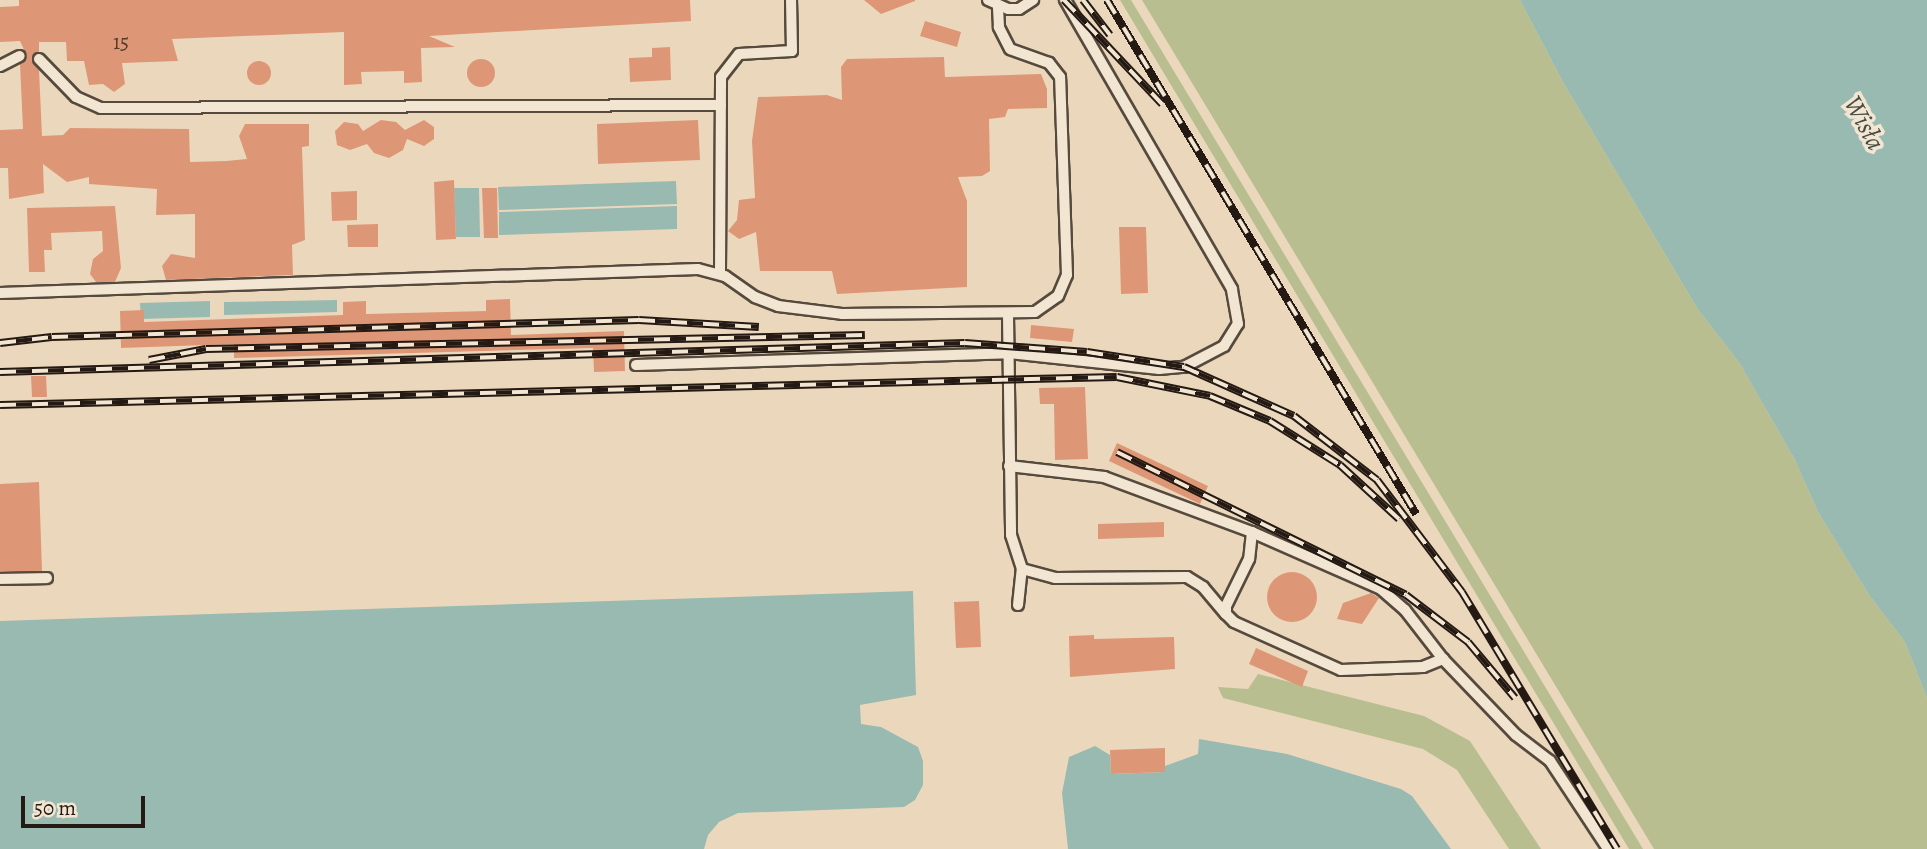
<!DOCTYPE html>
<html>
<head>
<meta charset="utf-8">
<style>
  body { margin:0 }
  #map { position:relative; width:1927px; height:849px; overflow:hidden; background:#ebd8bc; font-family:Alegreya,serif }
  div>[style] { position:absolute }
  .green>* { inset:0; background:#b8be90 }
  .water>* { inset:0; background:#98bab1 }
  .building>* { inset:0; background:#de9776 }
  .round { border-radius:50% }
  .roads { filter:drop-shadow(2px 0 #564a3d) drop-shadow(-2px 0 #564a3d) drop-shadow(0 2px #564a3d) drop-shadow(0 -2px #564a3d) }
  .lane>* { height:10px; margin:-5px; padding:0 5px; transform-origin:5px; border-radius:5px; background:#f2e6d3 }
  .rail>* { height:8px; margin-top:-4px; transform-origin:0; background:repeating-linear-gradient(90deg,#f2e6d3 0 16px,#241a13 0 32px); box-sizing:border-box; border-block:2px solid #241a13 }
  span { translate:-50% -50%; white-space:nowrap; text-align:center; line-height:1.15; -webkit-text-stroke:7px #f2e6d3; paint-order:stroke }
  .number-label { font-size:21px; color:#52392c }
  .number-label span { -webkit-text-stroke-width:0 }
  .water-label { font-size:26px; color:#474a42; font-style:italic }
  .scale { position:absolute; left:21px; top:796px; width:124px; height:32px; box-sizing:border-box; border:4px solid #241a13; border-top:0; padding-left:9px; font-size:21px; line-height:24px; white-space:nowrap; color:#241a13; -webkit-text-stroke:5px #f2e6d3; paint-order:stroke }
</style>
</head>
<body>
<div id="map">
  <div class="green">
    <div style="clip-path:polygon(1120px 0,1131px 0,1643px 849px,1629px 849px)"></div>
    <div style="clip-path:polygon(1142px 0,1520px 0,1564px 84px,1697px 308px,1740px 364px,1795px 460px,1818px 512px,1869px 595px,1905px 642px,1927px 698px,1927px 849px,1654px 849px)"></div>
    <div style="clip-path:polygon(1258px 674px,1424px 716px,1470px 741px,1541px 849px,1509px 849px,1457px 770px,1423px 749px,1223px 698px,1218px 687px,1248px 689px)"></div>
  </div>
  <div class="water">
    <div style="clip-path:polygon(1520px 0,1927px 0,1927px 698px,1905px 642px,1869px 595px,1818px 512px,1795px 460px,1740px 364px,1697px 308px,1564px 84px)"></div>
    <div style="clip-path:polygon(676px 181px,677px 204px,499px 210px,498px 187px)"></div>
    <div style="clip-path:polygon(454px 188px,479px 188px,480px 237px,456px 237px)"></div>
    <div style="clip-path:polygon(677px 206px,677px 229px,499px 235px,499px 212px)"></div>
    <div style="clip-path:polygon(337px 300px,337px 312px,224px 315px,224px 302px)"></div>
    <div style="clip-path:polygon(210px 301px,210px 317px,141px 319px,140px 303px)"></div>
    <div style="clip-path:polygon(913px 591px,916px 695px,860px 705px,861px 724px,881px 727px,918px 747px,923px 761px,923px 785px,915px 800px,904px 807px,738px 813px,719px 822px,708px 835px,704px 849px,0 849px,0 621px)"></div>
    <div style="clip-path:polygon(1199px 739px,1287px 754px,1401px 789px,1412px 796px,1451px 849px,1068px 849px,1062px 793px,1069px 757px,1095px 746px,1110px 755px,1111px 774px,1165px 772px,1165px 766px,1198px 754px)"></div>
  </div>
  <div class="building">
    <div style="clip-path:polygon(19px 0,690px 0,691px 21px,429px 36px,455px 47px,421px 48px,422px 82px,404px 83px,404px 71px,361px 72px,362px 84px,344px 85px,344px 32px,172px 39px,178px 61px,122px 63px,125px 84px,114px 92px,103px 84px,89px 85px,84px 61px,67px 61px,66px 42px,39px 42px,39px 52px,32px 60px,39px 70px,42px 136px,63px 135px,70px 128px,189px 129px,190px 162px,226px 161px,247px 159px,239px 136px,245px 124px,309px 124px,309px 146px,302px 147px,305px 240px,292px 245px,293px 275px,166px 280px,162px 266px,171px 254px,195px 258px,195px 214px,156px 215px,157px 189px,89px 184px,89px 177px,67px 182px,43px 164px,44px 193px,9px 199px,8px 168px,0 168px,0 130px,23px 129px,20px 64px,27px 56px,20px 41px,0 42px,0 7px,19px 6px)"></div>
    <div style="clip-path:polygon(864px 0,915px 0,915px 1px,881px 14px)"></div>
    <div style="clip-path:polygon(925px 21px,961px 32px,957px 47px,920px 36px)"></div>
    <div style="clip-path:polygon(670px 47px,671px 80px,630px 82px,629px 58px,652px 57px,652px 48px)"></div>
    <div style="clip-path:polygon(944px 57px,945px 77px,1041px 74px,1047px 89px,1047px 108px,1008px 109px,1005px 117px,989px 119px,990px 171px,982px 176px,958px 177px,967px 201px,967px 287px,837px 294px,832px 271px,760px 271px,756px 232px,739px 239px,728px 231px,737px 220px,739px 200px,755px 198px,752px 141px,758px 97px,827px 95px,842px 100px,841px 67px,847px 59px)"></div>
    <div class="round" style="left:467px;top:59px;width:28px;height:28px"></div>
    <div class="round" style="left:247px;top:61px;width:24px;height:24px"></div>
    <div style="clip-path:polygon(381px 120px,396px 122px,405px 130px,424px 120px,434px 127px,434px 139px,424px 146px,407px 139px,403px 150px,389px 158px,374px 153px,367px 144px,350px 150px,337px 145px,335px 131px,344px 122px,358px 124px,363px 131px)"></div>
    <div style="clip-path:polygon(698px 120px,700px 160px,598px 164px,597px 124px)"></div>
    <div style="clip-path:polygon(454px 180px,456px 239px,436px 240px,434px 182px)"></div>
    <div style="clip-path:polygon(482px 188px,497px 188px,498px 238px,484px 238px)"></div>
    <div style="clip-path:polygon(357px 191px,357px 220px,332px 221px,331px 192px)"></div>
    <div style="clip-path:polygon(115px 206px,121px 268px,115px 282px,96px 282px,90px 274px,93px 259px,103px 251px,102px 231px,51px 233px,52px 250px,44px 250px,45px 272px,29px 272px,27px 208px)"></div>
    <div style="clip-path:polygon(378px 224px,378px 247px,348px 247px,347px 225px)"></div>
    <div style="clip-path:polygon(1119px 227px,1146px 227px,1148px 293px,1121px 294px)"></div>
    <div style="clip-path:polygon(510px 299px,511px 335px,624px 331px,625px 371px,594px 372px,593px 348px,234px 358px,234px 344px,121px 348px,120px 311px,144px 310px,144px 322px,343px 315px,343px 302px,366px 301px,366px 314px,486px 311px,486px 300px)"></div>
    <div style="clip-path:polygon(1031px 325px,1074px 329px,1072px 342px,1030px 338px)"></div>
    <div style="clip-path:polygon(31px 376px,46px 376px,47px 397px,32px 397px)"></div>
    <div style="clip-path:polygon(1085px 387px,1088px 459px,1055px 460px,1054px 404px,1040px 404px,1039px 388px)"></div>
    <div style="clip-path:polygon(1117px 443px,1208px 486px,1200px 504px,1109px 461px)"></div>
    <div style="clip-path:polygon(39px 482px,42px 571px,0 572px,0 484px)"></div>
    <div style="clip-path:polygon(1164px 522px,1164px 537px,1098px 539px,1098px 524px)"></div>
    <div class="round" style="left:1267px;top:572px;width:50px;height:50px"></div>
    <div style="clip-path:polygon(1371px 593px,1379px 598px,1362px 624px,1337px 619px,1343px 603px)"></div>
    <div style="clip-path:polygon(979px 601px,981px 647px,956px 648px,954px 602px)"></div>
    <div style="clip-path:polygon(1094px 635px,1094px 639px,1174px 637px,1175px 669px,1070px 677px,1069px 636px)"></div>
    <div style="clip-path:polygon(1256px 648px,1308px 671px,1302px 687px,1249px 664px)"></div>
    <div style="clip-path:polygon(1165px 748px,1165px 772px,1111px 774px,1110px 750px)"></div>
  </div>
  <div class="roads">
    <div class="lane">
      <div style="left:988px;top:0;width:22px;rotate:24deg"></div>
      <div style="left:1008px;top:9px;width:11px"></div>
      <div style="left:1019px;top:9px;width:17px;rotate:-33deg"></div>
      <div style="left:39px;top:59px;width:53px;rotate:45.8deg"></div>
      <div style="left:76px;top:97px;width:27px;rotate:24deg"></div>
      <div style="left:101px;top:108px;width:620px;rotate:-0.28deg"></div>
      <div style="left:0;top:66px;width:22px;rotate:-27deg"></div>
      <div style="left:720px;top:274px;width:197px;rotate:-89.7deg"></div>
      <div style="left:721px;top:77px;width:29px;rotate:-52deg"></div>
      <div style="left:739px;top:54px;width:53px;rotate:-3.2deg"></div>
      <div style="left:792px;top:51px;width:51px;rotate:-91.1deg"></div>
      <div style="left:0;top:293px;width:698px;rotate:-1.97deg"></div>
      <div style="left:698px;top:269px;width:28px;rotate:15deg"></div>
      <div style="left:725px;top:276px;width:37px;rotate:35deg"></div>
      <div style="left:755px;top:297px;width:25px;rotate:21deg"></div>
      <div style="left:778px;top:306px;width:64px;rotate:7.1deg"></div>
      <div style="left:842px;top:314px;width:193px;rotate:-0.6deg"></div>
      <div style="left:1035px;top:312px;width:28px;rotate:-35deg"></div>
      <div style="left:1058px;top:296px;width:23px;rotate:-67deg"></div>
      <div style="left:1067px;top:275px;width:198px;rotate:-92deg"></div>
      <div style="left:1060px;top:77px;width:18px;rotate:-128deg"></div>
      <div style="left:1049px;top:63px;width:41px;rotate:-160.3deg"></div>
      <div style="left:1010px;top:49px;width:25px;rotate:-117deg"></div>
      <div style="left:999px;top:27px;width:20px;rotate:-93deg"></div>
      <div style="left:1008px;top:315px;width:220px;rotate:89.2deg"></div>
      <div style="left:1011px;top:535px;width:36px;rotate:72deg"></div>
      <div style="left:1022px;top:569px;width:34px;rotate:15deg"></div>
      <div style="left:1055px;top:578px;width:132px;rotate:-0.4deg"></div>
      <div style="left:1187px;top:577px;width:19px;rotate:32deg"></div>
      <div style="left:1203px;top:587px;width:35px;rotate:50deg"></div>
      <div style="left:1226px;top:614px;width:11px;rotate:45deg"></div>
      <div style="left:1234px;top:622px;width:117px;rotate:24.2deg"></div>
      <div style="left:1341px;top:670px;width:82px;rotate:-2.1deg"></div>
      <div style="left:1423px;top:667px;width:22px;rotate:-22deg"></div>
      <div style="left:1443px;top:659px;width:62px;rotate:-127.8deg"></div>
      <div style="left:1405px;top:610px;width:32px;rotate:-139deg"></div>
      <div style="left:1381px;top:589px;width:141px;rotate:-156.2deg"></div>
      <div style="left:1252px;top:532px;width:27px;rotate:96deg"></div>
      <div style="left:1249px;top:559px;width:52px;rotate:116.1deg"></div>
      <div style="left:1226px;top:606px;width:8px;rotate:90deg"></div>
      <div style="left:636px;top:365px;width:373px;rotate:-1.8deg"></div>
      <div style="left:1009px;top:353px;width:151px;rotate:6.1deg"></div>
      <div style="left:1159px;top:369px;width:25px;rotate:-5deg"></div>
      <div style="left:1184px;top:367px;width:45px;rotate:-27.7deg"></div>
      <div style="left:1224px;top:346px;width:26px;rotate:-58deg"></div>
      <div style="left:1238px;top:324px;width:36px;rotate:-100deg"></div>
      <div style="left:1232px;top:289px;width:334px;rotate:-120deg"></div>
      <div style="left:1009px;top:466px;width:96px;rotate:6.6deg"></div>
      <div style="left:1104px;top:477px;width:158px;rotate:20.4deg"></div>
      <div style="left:0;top:579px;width:47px;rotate:-1.2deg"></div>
      <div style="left:1018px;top:605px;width:36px;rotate:-84deg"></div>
      <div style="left:1443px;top:659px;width:105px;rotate:46.2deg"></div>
      <div style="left:1516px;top:735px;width:43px;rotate:37.4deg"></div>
      <div style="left:1550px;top:761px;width:105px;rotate:56.6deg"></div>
    </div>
  </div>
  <div class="rail">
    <div style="left:1064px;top:0;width:143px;rotate:46.7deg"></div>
    <div style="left:1083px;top:0;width:44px;rotate:52.4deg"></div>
    <div style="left:1107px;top:0;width:600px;rotate:58.99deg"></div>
    <div style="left:0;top:343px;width:52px;rotate:-6.6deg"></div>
    <div style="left:52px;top:337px;width:587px;rotate:-1.66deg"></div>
    <div style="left:639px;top:320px;width:120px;rotate:3.3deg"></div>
    <div style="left:149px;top:360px;width:58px;rotate:-10.9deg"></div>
    <div style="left:206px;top:349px;width:659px;rotate:-1.22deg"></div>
    <div style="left:0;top:372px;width:965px;rotate:-1.72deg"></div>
    <div style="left:965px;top:343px;width:122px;rotate:4.2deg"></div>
    <div style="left:1087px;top:352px;width:98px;rotate:8.8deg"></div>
    <div style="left:1184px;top:367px;width:120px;rotate:24deg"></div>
    <div style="left:1294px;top:416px;width:105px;rotate:37.6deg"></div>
    <div style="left:1377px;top:480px;width:141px;rotate:52.8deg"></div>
    <div style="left:1462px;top:592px;width:300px;rotate:58.9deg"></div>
    <div style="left:0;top:405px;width:1117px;rotate:-1.44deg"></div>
    <div style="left:1117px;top:377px;width:95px;rotate:11.5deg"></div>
    <div style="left:1210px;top:396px;width:65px;rotate:22.6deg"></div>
    <div style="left:1270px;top:421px;width:83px;rotate:32.2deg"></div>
    <div style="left:1340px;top:465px;width:80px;rotate:42.5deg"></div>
    <div style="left:1117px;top:452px;width:322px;rotate:26.3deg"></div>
    <div style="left:1406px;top:595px;width:78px;rotate:37.2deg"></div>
    <div style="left:1468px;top:642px;width:73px;rotate:50deg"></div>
  </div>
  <div class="number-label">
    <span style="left:121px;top:42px">15</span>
  </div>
  <div class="water-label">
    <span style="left:1864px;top:123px;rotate:62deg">Wisła</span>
  </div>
  <div class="scale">50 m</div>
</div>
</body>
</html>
